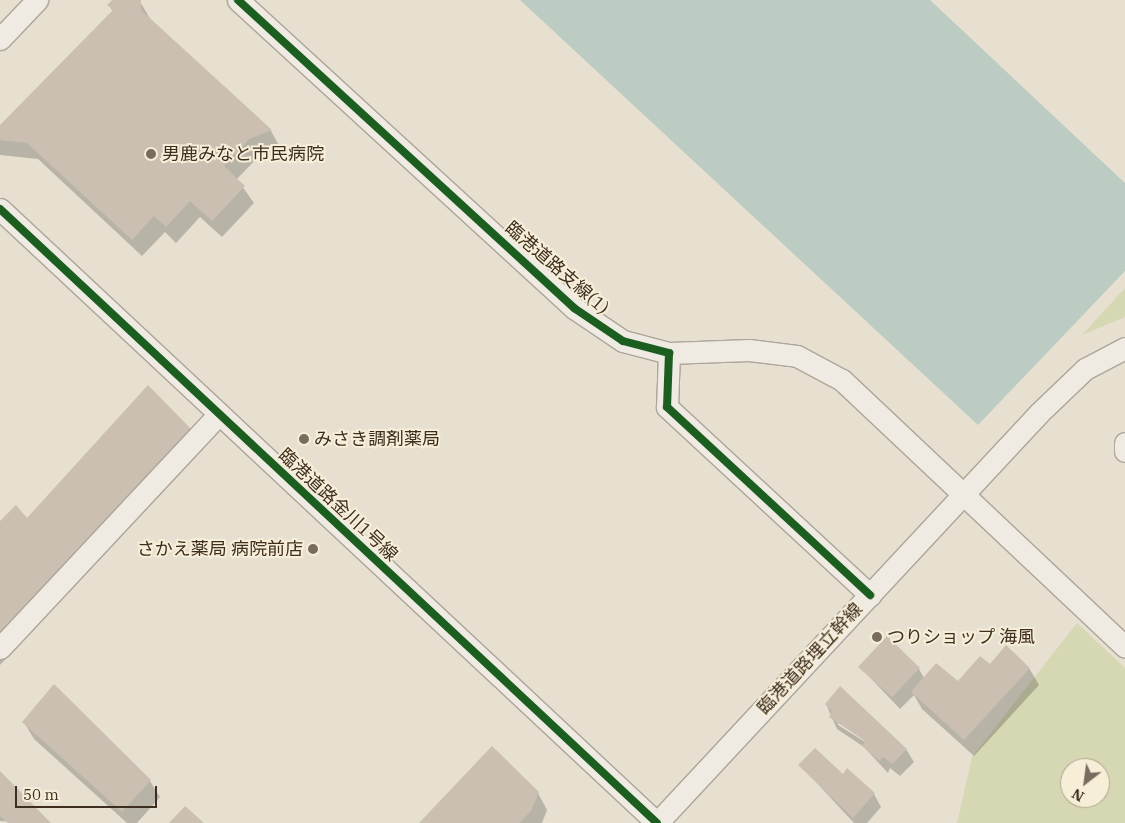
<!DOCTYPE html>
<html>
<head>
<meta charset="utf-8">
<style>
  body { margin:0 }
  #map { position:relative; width:1125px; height:823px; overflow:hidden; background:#e7e0d1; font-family:"IBM Plex Serif","Noto Sans JP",serif }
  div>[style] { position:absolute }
  .green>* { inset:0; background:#d6d7b3 }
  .water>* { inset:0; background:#bcccc2 }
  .shadow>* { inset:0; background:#0003 }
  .building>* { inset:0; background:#cbbfb2 }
  .roads { filter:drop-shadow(1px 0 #ada599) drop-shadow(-1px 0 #ada599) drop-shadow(0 1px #ada599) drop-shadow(0 -1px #ada599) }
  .minor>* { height:21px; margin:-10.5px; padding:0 10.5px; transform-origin:10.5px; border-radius:10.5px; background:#efebe3 }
  .cycleway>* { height:8px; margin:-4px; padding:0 4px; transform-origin:4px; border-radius:4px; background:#1b5e20 }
  .dots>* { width:14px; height:14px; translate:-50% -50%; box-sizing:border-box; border:2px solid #f7eed8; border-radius:50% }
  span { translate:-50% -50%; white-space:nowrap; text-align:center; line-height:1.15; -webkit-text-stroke:4px #f7eed8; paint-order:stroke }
  .poi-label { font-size:18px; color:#3d2e20 }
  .left { translate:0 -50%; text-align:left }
  .right { translate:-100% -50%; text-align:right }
  .street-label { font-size:18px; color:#3d2e20 }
  .north { position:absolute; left:1060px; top:758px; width:50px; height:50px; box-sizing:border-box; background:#f7eed8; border:1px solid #ada18e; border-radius:50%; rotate:210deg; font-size:14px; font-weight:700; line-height:20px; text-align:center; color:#3d2e20 }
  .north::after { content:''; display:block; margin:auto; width:18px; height:22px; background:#786c5e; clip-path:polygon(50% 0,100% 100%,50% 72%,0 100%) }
  .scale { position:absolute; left:15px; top:786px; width:142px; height:22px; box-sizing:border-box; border:2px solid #3d2e20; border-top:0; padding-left:6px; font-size:15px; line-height:18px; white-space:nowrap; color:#3d2e20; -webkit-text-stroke:4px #f7eed8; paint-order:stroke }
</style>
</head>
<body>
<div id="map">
  <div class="green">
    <div style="clip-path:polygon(1125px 288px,1125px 317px,1082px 335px)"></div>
    <div style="clip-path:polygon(evenodd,1077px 623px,1125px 668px,1125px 823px,957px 823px,972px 757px,1077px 623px,1070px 768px,1100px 768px,1100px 798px,1070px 798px,1070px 768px)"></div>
  </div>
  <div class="water">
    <div style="clip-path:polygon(520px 0,930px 0,1125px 183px,1125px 271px,978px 425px)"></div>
  </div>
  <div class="shadow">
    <div style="clip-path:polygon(114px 0,139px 0,152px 22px,271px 131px,280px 147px,259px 156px,237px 179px,254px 203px,222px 237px,200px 217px,176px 243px,165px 232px,142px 256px,38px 159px,0 155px,0 127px,113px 12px,109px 5px)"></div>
    <div style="clip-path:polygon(193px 432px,203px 449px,0 665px,0 523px,27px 520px)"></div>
    <div style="clip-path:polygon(860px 667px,919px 669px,924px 678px,958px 683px,1029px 668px,1039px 685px,974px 756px,922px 709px,914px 695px,900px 709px)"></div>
    <div style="clip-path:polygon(54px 686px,150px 781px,160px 797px,137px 823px,127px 823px,34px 739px,24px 722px)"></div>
    <div style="clip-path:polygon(evenodd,826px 704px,906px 749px,914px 762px,900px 776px,890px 768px,888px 773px,864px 747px,837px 729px,826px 704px,838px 722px,871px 743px,870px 745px,838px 725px,838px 722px)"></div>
    <div style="clip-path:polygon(800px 765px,844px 776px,874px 794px,881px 807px,867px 823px,854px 823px)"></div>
    <div style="clip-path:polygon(0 773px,49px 823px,0 821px)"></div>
    <div style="clip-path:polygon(538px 793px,547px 810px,542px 823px,421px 823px)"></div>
  </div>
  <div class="building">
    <div style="clip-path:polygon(112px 0,141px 0,141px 10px,272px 130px,249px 139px,224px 166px,245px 186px,212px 221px,190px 201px,166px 227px,154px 216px,132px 240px,27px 143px,0 140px,0 125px,113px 10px,107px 5px)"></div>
    <div style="clip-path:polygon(148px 385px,194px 432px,0 639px,0 521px,16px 505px,27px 518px)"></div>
    <div style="clip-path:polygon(887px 636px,920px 668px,892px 697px,858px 667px)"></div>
    <div style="clip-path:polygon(1006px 645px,1030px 668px,964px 740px,911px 692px,936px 663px,958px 681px,980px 656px,990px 664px)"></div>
    <div style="clip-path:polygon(54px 684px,151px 780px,122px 812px,22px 722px)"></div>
    <div style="clip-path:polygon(840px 686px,907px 749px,892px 764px,883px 757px,880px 761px,862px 746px,865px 741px,829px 717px,832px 711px,825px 704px)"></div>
    <div style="clip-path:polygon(492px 746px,539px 792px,531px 811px,519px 823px,419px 823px)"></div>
    <div style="clip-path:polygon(815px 748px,843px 774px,847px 768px,875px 793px,853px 818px,798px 765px)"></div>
    <div style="clip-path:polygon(0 771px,51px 823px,8px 823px,0 816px)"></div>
    <div style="clip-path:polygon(185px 806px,204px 823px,169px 823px)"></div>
  </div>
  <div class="roads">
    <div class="minor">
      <div style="left:238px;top:0;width:456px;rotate:42.5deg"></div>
      <div style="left:574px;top:308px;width:59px;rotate:34deg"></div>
      <div style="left:623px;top:341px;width:48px;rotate:14.6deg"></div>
      <div style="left:669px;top:353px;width:54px;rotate:92.1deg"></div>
      <div style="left:667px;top:407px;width:277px;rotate:42.8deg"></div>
      <div style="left:0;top:39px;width:54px;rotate:-46.5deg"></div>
      <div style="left:0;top:209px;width:899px;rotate:43.06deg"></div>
      <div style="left:669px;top:353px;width:80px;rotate:-2.1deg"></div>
      <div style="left:749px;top:350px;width:48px;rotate:7.1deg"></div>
      <div style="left:797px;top:356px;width:51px;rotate:28.1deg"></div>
      <div style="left:842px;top:380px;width:389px;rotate:43.3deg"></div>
      <div style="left:1125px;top:443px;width:8px;rotate:90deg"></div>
      <div style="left:0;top:648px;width:320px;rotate:-46.9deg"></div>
      <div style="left:657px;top:823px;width:560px;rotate:-47.02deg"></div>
      <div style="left:1039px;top:413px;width:64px;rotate:-43.7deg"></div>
      <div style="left:1085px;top:369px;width:45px;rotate:-27.7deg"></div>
    </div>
  </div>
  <div class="cycleway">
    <div style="left:238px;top:0;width:456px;rotate:42.5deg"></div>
    <div style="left:574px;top:308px;width:59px;rotate:34deg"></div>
    <div style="left:623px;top:341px;width:48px;rotate:14.6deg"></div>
    <div style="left:669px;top:353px;width:54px;rotate:92.1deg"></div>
    <div style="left:667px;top:407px;width:277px;rotate:42.8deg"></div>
    <div style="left:0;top:209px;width:899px;rotate:43.06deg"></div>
  </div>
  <div class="dots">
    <div style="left:151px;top:154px;background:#786c5e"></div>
    <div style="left:304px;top:439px;background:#786c5e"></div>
    <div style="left:313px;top:549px;background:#786c5e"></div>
    <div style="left:877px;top:637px;background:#786c5e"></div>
  </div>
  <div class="poi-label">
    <span class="left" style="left:162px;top:154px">男鹿みなと市民病院</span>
    <span class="left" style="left:314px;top:439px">みさき調剤薬局</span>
    <span class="right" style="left:303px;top:549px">さかえ薬局 病院前店</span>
    <span class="left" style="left:887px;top:637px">つりショップ 海風</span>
  </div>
  <div class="street-label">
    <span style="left:557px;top:268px;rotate:41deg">臨港道路支線(1)</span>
    <span style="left:338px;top:505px;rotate:43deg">臨港道路金川1号線</span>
    <span style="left:810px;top:659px;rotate:-47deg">臨港道路埋立幹線</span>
  </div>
  <div class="north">N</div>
  <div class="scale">50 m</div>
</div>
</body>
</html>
